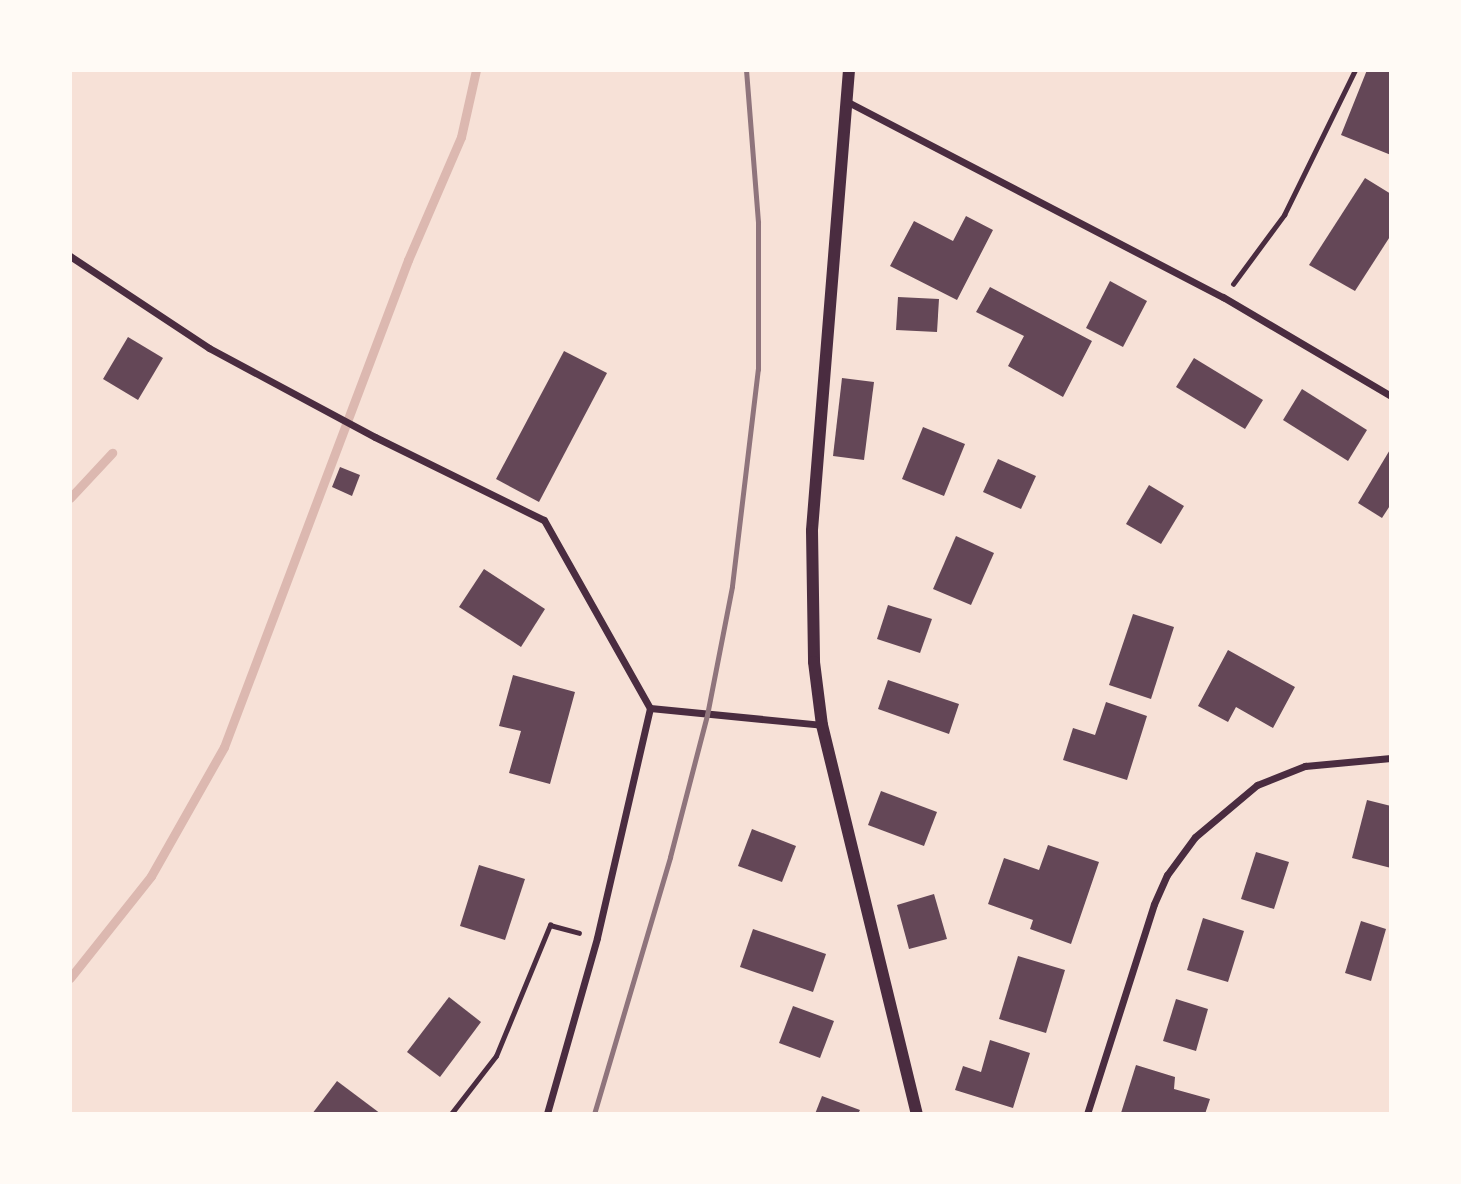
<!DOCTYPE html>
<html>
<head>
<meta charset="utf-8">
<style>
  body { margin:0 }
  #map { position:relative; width:1461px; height:1184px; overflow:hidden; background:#f7e1d7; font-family:Overpass,sans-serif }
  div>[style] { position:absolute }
  .stream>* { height:9px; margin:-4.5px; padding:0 4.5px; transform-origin:4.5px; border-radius:4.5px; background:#dcb8b0 }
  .building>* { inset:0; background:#644757 }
  .path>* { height:4.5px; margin:-2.25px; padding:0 2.25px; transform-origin:2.25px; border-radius:2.25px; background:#4a2c40 }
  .minor>* { height:7px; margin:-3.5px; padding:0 3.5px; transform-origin:3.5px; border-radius:3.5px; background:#4a2c40 }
  .tertiary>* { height:12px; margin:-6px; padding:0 6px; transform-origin:6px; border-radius:6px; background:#4a2c40 }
  .rail>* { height:5px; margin:-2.5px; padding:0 2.5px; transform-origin:2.5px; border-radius:2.5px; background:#8f747c }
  span { translate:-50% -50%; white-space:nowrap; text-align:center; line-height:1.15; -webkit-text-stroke:7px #fffaf5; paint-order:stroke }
  .frame { position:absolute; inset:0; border:72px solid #fffaf5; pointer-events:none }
</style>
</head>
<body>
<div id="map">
  <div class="stream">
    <div style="left:70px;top:498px;width:62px;rotate:-47deg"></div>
    <div style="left:70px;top:978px;width:130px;rotate:-51.5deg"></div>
    <div style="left:151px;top:876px;width:148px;rotate:-60.5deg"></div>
    <div style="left:224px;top:747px;width:521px;rotate:-69.3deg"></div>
    <div style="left:408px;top:260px;width:134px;rotate:-66.7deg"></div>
    <div style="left:461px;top:137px;width:69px;rotate:-77.4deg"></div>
  </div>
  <div class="building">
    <div style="clip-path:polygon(1367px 70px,1391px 70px,1391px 155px,1341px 135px)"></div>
    <div style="clip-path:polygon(1365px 178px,1391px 194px,1391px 235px,1355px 291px,1309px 265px)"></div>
    <div style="clip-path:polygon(966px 216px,993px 230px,957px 300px,890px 266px,914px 221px,953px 241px)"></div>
    <div style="clip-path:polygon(1110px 281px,1147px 301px,1123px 347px,1086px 328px)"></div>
    <div style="clip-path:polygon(990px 287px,1092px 341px,1063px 397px,1008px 366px,1024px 336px,976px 312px)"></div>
    <div style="clip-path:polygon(898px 297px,939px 299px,937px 332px,896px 330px)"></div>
    <div style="clip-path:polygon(128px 337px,163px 358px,138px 400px,103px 379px)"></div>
    <div style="clip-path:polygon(564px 351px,607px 373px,539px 502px,496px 479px)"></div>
    <div style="clip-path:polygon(1194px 358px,1263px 400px,1245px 429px,1176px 387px)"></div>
    <div style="clip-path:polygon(842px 378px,874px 382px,864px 460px,833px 456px)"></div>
    <div style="clip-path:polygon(1302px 389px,1367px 430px,1348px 461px,1283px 420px)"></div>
    <div style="clip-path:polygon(923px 427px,965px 444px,944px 496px,902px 479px)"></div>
    <div style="clip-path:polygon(1391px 448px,1391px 504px,1382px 518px,1358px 503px)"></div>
    <div style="clip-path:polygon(998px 459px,1036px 476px,1021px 509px,983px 492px)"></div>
    <div style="clip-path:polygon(340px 467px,360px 475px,352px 496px,332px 487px)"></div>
    <div style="clip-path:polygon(1149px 485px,1184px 506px,1161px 544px,1126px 524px)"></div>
    <div style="clip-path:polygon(956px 536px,994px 553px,971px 605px,933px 589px)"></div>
    <div style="clip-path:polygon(484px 569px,545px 609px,521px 647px,459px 607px)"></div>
    <div style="clip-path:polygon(888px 605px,932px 619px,920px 653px,877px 639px)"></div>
    <div style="clip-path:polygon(1133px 614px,1174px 627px,1151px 699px,1109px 685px)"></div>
    <div style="clip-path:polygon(1228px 650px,1295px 687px,1273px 728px,1236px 707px,1228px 722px,1198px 706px)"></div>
    <div style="clip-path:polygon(513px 675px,575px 692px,550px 784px,509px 773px,521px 731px,499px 726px)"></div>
    <div style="clip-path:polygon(888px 680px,959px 704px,949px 734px,878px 709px)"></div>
    <div style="clip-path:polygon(1106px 702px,1147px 716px,1127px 780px,1063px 760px,1073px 728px,1095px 735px)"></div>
    <div style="clip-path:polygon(881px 791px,937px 812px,924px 846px,868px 825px)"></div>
    <div style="clip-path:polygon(1367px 800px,1391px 806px,1391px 868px,1352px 858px)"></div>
    <div style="clip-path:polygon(752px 829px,796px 846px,782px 882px,738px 866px)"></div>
    <div style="clip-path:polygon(1048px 845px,1099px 862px,1071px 944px,1030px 929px,1033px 920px,988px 904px,1004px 858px,1039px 870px)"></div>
    <div style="clip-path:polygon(1256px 852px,1289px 862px,1274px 909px,1241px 899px)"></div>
    <div style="clip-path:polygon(479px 865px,525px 879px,505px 940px,460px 926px)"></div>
    <div style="clip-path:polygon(934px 894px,947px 939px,909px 949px,897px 905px)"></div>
    <div style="clip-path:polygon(1203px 918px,1244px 931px,1228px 982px,1187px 970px)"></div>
    <div style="clip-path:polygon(1361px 921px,1386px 929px,1371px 981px,1345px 973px)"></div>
    <div style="clip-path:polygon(753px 929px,826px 954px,813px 992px,740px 967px)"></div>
    <div style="clip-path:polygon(1018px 956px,1065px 970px,1046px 1033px,999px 1019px)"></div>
    <div style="clip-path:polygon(449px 997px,481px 1022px,440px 1077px,407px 1052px)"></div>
    <div style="clip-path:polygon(1176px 999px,1208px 1009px,1196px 1051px,1163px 1041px)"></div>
    <div style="clip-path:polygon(793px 1006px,834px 1021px,820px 1058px,779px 1043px)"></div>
    <div style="clip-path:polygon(990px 1040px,1030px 1053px,1013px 1108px,955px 1090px,963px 1066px,981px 1072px)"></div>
    <div style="clip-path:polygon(1136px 1065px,1175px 1077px,1174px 1089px,1210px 1099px,1205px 1114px,1121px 1113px)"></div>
    <div style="clip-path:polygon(337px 1081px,381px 1114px,312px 1114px)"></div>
    <div style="clip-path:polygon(822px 1096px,860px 1110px,858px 1114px,815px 1114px)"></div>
  </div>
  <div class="path">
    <div style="left:1233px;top:284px;width:86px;rotate:-53.5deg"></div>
    <div style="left:1284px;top:215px;width:161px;rotate:-63.9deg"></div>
    <div style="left:451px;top:1114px;width:73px;rotate:-52.2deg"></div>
    <div style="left:496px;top:1056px;width:142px;rotate:-67.6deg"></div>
    <div style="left:550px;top:925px;width:30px;rotate:15deg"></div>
  </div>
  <div class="minor">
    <div style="left:846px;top:101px;width:425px;rotate:27.5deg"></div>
    <div style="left:1223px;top:297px;width:195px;rotate:30.5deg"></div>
    <div style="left:70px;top:256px;width:167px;rotate:33.5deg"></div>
    <div style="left:209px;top:348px;width:188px;rotate:28.2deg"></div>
    <div style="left:375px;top:437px;width:188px;rotate:26.2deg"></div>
    <div style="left:544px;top:520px;width:216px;rotate:60.6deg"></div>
    <div style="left:650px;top:708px;width:236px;rotate:103deg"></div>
    <div style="left:597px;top:938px;width:183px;rotate:105.9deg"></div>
    <div style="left:650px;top:708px;width:173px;rotate:5.6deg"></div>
    <div style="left:1087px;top:1114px;width:220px;rotate:-72.3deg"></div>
    <div style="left:1154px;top:904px;width:32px;rotate:-66deg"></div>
    <div style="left:1167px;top:875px;width:47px;rotate:-53.6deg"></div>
    <div style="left:1195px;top:837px;width:81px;rotate:-40deg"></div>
    <div style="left:1257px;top:785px;width:52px;rotate:-21.6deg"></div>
    <div style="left:1305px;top:766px;width:86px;rotate:-5.3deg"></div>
  </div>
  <div class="tertiary">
    <div style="left:849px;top:70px;width:462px;rotate:94.6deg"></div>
    <div style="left:812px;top:531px;width:131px;rotate:89.1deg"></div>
    <div style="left:814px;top:662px;width:64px;rotate:82.8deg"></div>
    <div style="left:822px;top:725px;width:400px;rotate:76.3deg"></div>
  </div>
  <div class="rail">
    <div style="left:594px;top:1114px;width:268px;rotate:-73.5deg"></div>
    <div style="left:670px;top:857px;width:147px;rotate:-75.4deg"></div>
    <div style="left:707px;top:715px;width:131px;rotate:-79deg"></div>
    <div style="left:732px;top:586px;width:219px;rotate:-83.2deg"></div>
    <div style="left:758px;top:369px;width:147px;rotate:-90deg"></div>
    <div style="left:758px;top:222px;width:152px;rotate:-94.5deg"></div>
  </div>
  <div class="frame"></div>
</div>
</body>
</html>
